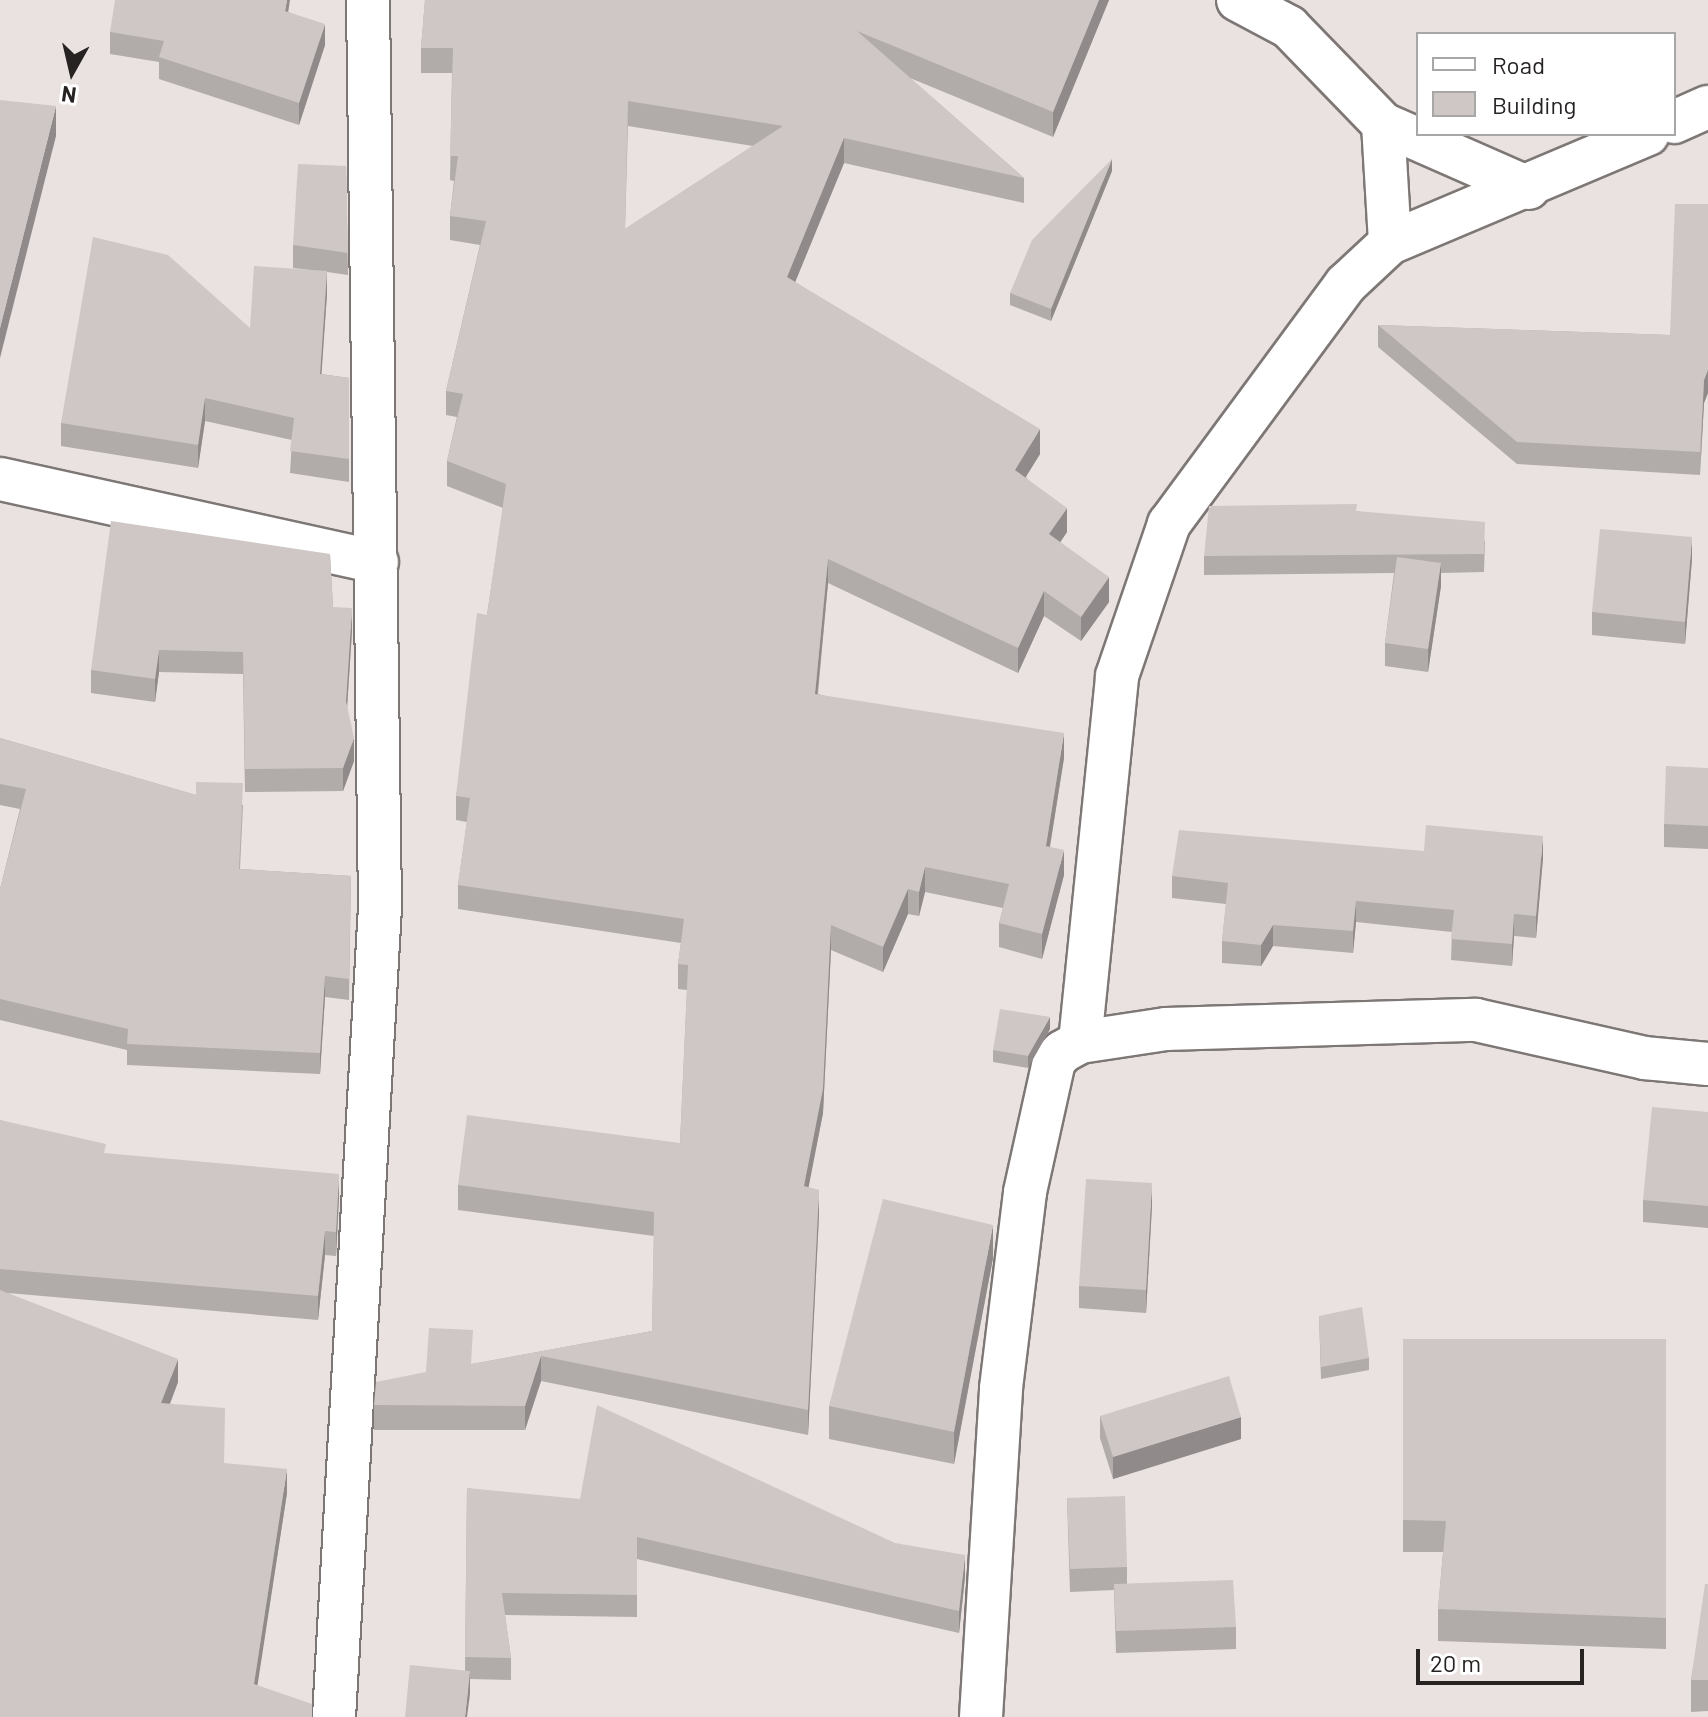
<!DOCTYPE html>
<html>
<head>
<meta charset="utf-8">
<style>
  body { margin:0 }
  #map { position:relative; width:1708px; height:1717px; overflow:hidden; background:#e9e2e0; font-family:Barlow,sans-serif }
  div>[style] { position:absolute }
  .roads { filter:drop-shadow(2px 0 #7d7775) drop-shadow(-2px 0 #7d7775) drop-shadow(0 2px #7d7775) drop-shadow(0 -2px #7d7775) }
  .street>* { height:42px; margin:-21px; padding:0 21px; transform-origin:21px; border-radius:21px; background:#fff }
  .wall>* { inset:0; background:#b1aba9 }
  .shaded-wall>* { inset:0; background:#908b8a }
  .building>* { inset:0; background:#cec7c5 }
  span { translate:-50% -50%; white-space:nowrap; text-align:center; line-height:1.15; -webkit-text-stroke:7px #fff; paint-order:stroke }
  .legend { position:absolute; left:1416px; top:32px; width:260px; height:104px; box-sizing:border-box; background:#fff; border:2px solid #a8a7a7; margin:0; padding:10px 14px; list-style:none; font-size:24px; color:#262322 }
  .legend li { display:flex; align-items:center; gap:16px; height:40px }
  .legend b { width:40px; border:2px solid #a8a7a7 }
  .north { position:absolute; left:32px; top:32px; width:80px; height:80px; -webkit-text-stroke:6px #fff; paint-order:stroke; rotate:188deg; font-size:22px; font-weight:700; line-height:32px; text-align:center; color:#262322 }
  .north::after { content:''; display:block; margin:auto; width:28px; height:36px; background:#262322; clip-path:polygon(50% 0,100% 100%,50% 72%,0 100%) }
  .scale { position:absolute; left:1416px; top:1649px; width:168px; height:36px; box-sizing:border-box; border:4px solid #262322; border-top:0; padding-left:10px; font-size:24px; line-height:28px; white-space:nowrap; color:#262322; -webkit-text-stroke:6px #fff; paint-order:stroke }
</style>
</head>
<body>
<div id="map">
  <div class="roads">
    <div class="street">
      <div style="left:1238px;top:0;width:58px;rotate:27.9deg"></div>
      <div style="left:1289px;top:27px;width:135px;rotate:45.9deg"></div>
      <div style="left:1383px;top:124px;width:159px;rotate:23.7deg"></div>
      <div style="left:1674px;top:122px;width:37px;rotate:-24deg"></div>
      <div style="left:1383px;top:124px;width:119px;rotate:86.6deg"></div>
      <div style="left:0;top:479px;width:386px;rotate:12.4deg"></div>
      <div style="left:1080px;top:1042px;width:368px;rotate:-84.2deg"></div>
      <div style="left:1117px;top:676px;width:161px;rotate:-71.1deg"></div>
      <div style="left:1169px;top:524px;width:298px;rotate:-53.6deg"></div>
      <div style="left:1346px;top:284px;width:60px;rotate:-43deg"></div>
      <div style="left:1390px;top:243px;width:280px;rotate:-22.9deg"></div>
      <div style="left:334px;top:1717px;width:812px;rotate:-86.75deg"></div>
      <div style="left:380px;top:906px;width:906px;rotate:-90.76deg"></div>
      <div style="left:981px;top:1717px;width:330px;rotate:-86.5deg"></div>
      <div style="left:1001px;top:1388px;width:197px;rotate:-83deg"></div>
      <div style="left:1025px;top:1192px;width:134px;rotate:-77.5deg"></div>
      <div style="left:1054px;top:1061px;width:12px;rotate:-48deg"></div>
      <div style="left:1062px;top:1052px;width:21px;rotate:-29deg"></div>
      <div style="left:1080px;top:1042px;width:87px;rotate:-8.6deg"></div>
      <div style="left:1166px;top:1029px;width:310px;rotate:-1.7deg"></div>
      <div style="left:1476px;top:1020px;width:172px;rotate:12.7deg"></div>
      <div style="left:1644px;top:1058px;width:64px;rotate:5.4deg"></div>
    </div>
  </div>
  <div class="wall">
    <div style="clip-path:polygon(evenodd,425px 0,1109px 0,1053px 137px,910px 78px,1024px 178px,1024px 203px,844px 163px,795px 282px,1040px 454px,1026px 477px,1067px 532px,1060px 542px,1109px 602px,1081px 641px,1044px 616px,1018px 673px,828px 583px,818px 694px,1064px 758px,1050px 847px,1064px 875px,1042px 959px,999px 947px,999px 923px,1003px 908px,925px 892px,919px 916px,908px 914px,883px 972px,831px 950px,823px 1113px,808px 1187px,819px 1215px,808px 1435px,541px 1381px,525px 1430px,374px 1430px,374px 1405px,472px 1364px,652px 1331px,654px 1236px,458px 1210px,458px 1185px,680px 1143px,687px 990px,678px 989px,678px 964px,681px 943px,458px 909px,458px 885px,467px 822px,456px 820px,456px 796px,487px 615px,503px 508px,447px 486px,447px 461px,457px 417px,446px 415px,446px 391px,480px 245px,450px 240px,450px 216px,454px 181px,450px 180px,452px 73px,421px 73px,421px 48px,425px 0,628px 126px,753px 146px,625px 229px,628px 126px)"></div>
    <div style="clip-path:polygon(289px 12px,325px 45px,299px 125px,159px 79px,159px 62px,110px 54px,110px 32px)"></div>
    <div style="clip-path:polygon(346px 166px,348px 275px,327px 272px,327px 294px,321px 374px,349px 378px,349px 482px,290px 473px,292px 440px,205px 421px,198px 468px,61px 446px,61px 423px,250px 328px,310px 270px,293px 268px,293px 245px)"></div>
    <div style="clip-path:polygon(1112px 171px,1051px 321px,1010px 305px,1010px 293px)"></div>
    <div style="clip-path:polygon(1708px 204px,1708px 393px,1704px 403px,1700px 475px,1517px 464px,1378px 347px,1378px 325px,1670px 335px)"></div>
    <div style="clip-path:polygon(1357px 511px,1485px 541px,1484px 572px,1441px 573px,1441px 586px,1428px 672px,1385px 666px,1385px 643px,1394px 573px,1204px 575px,1204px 556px)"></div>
    <div style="clip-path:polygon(330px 554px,333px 607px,352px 631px,347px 707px,354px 761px,343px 791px,245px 792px,243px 674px,159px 672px,155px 702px,91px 693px,91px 670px)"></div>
    <div style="clip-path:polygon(1692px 559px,1685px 644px,1592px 635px,1592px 612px)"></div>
    <div style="clip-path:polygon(0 738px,196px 795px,243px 805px,240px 869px,351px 876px,349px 1000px,325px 997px,320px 1074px,127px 1065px,127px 1050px,0 1020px,0 889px,20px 809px,0 805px)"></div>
    <div style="clip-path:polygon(1708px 768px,1708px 849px,1664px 847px,1664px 824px)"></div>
    <div style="clip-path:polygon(1424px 851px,1543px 858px,1536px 938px,1514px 936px,1512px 966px,1451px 960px,1452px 932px,1356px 922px,1353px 953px,1273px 946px,1261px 966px,1222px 963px,1222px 941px,1226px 904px,1172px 898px,1172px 876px)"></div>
    <div style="clip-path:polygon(1050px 1029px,1028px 1068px,993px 1062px,993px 1050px)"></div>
    <div style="clip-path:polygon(1708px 1112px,1708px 1228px,1643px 1222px,1643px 1200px)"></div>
    <div style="clip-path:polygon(0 1120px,106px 1154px,339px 1197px,336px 1256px,325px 1255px,318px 1320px,8px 1293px,178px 1382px,170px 1404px,224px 1463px,287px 1493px,257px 1685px,0 1717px)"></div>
    <div style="clip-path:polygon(1152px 1206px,1146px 1313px,1079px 1308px,1079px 1286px)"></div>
    <div style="clip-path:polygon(993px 1258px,954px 1464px,829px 1439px,829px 1406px)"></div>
    <div style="clip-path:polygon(1319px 1316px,1369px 1358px,1369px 1370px,1321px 1379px)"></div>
    <div style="clip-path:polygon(1403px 1339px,1666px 1339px,1666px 1649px,1438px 1641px,1438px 1609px,1443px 1552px,1403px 1552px)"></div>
    <div style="clip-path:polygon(1100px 1416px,1241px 1439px,1113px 1479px,1100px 1438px)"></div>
    <div style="clip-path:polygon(467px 1488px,965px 1577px,959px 1633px,637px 1559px,637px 1617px,505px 1615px,511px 1658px,511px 1680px,470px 1679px,470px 1694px,465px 1671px)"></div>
    <div style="clip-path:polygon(1067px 1498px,1127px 1567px,1127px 1584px,1236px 1627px,1236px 1649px,1116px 1653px,1114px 1590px,1070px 1592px)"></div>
    <div style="clip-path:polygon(1708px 1584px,1708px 1711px,1691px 1712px,1691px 1680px)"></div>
  </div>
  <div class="shaded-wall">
    <div style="clip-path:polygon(287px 0,290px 0,285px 32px,285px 11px)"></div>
    <div style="clip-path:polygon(1099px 0,1109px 0,1053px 137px,1053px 112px)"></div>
    <div style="clip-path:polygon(325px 24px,325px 45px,299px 125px,299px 103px)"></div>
    <div style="clip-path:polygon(56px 106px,56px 136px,0 358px,0 328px)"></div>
    <div style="clip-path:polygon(844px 138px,844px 163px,787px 302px,787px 277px)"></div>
    <div style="clip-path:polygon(1112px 159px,1112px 171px,1051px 321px,1051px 309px)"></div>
    <div style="clip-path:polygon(327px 271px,327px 294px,320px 396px,320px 374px)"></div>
    <div style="clip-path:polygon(1708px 370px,1708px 393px,1704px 403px,1700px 475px,1704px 380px)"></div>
    <div style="clip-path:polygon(205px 398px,205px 421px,198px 468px,198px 445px)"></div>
    <div style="clip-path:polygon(1040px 429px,1040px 454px,1015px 494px,1015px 470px)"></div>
    <div style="clip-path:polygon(1067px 508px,1067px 532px,1049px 559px,1049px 534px)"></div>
    <div style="clip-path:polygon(1692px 537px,1692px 559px,1685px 644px,1685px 622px)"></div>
    <div style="clip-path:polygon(828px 559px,828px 583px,815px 719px,815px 694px)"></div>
    <div style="clip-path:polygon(1441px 563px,1441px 586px,1428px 672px,1428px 649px)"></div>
    <div style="clip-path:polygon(1109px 577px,1109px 602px,1081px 641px,1081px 617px)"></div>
    <div style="clip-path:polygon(1044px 591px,1044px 616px,1018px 673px,1018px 648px)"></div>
    <div style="clip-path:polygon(352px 608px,352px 631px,346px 724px,346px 701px)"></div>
    <div style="clip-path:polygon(159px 650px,159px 672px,155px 702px,155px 679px)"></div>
    <div style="clip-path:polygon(1064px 733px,1064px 758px,1046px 870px,1046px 846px)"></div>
    <div style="clip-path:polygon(354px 738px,354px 761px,343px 791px,343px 768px)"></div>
    <div style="clip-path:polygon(1543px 836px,1543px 858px,1536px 938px,1536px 916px)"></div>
    <div style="clip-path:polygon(1064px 850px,1064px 875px,1042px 959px,1042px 934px)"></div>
    <div style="clip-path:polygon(925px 867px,925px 892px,919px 916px,919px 892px)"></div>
    <div style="clip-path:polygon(908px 889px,908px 914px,883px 972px,883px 947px)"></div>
    <div style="clip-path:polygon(1356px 901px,1356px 922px,1353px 953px,1353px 931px)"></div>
    <div style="clip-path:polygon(1514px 914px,1514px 936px,1512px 966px,1512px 944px)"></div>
    <div style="clip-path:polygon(831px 925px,831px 950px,823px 1113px,804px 1211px,804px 1186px)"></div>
    <div style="clip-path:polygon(1273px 925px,1273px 946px,1261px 966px,1261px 945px)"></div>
    <div style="clip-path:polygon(325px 976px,325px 997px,320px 1074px,320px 1053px)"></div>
    <div style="clip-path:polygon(1050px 1017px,1050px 1029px,1028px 1068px,1028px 1056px)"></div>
    <div style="clip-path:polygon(339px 1174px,339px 1197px,336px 1256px,336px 1232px)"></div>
    <div style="clip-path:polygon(1152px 1183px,1152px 1206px,1146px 1313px,1146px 1290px)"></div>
    <div style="clip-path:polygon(819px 1190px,819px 1215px,808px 1435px,808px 1410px)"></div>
    <div style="clip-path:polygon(993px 1225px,993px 1258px,954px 1464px,954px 1432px)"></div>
    <div style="clip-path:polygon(325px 1231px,325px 1255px,318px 1320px,318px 1296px)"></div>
    <div style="clip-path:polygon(541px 1356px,541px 1381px,525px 1430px,525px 1406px)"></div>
    <div style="clip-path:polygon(178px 1359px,178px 1382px,161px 1427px,161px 1403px)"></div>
    <div style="clip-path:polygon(1241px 1417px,1241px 1439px,1113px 1479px,1113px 1457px)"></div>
    <div style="clip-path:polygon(287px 1469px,287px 1493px,254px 1708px,254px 1684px)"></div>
    <div style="clip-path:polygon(965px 1555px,965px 1577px,959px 1633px,959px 1611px)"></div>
    <div style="clip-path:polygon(470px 1671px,470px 1694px,467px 1717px,465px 1717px)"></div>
  </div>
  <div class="building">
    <div style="clip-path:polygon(115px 0,287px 0,285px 11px,325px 24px,299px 103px,159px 57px,164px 41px,110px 32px)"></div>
    <div style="clip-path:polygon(evenodd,425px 0,1099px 0,1053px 112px,857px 31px,1024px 178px,844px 138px,787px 277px,1040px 429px,1015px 470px,1067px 508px,1049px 534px,1109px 577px,1081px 617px,1044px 591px,1018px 648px,828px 559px,815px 694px,1064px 733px,1046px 846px,1064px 850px,1042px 934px,999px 923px,1009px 884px,925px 867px,919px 892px,908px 889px,883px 947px,831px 925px,823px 1089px,804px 1186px,819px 1190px,808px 1410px,541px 1356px,525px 1406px,374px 1405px,376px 1382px,426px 1372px,429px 1328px,473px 1330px,471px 1364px,652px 1331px,654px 1212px,458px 1185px,467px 1115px,680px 1143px,688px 965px,678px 964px,684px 919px,458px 885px,470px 798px,456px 796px,477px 613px,487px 615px,506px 484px,447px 461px,463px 394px,446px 391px,486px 221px,450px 216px,458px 156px,450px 156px,453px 48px,421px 48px,425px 0,628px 101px,783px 126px,625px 229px,628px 101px)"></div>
    <div style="clip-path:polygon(0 100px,56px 106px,0 328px)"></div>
    <div style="clip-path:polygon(1112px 159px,1051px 309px,1010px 293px,1032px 240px)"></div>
    <div style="clip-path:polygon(298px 164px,346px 166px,348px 253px,293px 245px)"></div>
    <div style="clip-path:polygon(1675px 204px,1708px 204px,1708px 370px,1704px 380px,1700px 452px,1517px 442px,1378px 325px,1670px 335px)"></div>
    <div style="clip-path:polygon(93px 237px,168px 255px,250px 328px,254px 266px,327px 271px,320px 374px,349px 378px,349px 459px,290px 451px,294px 418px,205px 398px,198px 445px,61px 423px)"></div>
    <div style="clip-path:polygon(1357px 504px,1356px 511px,1485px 522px,1484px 554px,1204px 556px,1209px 506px)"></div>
    <div style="clip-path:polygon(111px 521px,330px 554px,333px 607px,352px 608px,346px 701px,354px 738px,343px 768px,245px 769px,243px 652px,159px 650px,155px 679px,91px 670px)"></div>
    <div style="clip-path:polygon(1600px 529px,1692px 537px,1685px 622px,1592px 612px)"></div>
    <div style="clip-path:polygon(1397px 557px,1441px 563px,1428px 649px,1385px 643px)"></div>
    <div style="clip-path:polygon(0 738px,196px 795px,196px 782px,243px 783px,239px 869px,351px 876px,349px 979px,325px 976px,320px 1053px,127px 1044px,128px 1029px,0 999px,0 889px,26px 789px,0 784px)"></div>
    <div style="clip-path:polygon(1666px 766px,1708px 768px,1708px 826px,1664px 824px)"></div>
    <div style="clip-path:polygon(1426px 825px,1543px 836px,1536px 916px,1514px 914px,1512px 944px,1451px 939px,1454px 910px,1356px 901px,1353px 931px,1273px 925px,1261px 945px,1222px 941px,1228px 883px,1172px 876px,1179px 830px,1424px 851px)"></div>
    <div style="clip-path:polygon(1000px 1009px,1050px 1017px,1028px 1056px,993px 1050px)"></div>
    <div style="clip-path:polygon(1652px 1107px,1708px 1112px,1708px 1206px,1643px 1200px)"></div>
    <div style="clip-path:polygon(0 1120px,106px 1144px,104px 1153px,339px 1174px,336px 1232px,325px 1231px,318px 1296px,0 1269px)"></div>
    <div style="clip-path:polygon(1086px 1179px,1152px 1183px,1146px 1290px,1079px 1286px)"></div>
    <div style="clip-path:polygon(883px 1199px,993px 1225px,954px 1432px,829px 1406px)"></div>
    <div style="clip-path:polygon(0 1290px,178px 1359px,161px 1403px,225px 1408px,224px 1463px,287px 1469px,254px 1684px,312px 1704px,312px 1717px,0 1717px)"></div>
    <div style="clip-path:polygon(1362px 1307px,1369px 1358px,1321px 1367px,1319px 1316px)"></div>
    <div style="clip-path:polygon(1403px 1339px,1666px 1339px,1666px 1618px,1438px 1609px,1446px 1521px,1403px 1520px)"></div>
    <div style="clip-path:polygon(1229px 1376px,1241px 1417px,1113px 1457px,1100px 1416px)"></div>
    <div style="clip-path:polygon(597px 1405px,895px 1543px,965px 1555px,959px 1611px,637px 1537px,637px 1595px,502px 1593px,511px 1658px,465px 1657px,467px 1488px,580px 1499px)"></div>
    <div style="clip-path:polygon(1125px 1496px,1127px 1567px,1070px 1569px,1067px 1498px)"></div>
    <div style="clip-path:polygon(1233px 1580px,1236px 1627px,1116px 1631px,1114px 1584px)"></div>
    <div style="clip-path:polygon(1705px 1584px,1708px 1584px,1708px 1680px,1691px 1680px)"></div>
    <div style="clip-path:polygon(410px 1665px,470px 1671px,465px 1717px,405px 1717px)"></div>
  </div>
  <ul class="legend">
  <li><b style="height:10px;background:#fff"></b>Road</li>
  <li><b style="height:22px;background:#cec7c5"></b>Building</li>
  </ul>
  <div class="north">N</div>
  <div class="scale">20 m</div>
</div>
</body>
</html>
